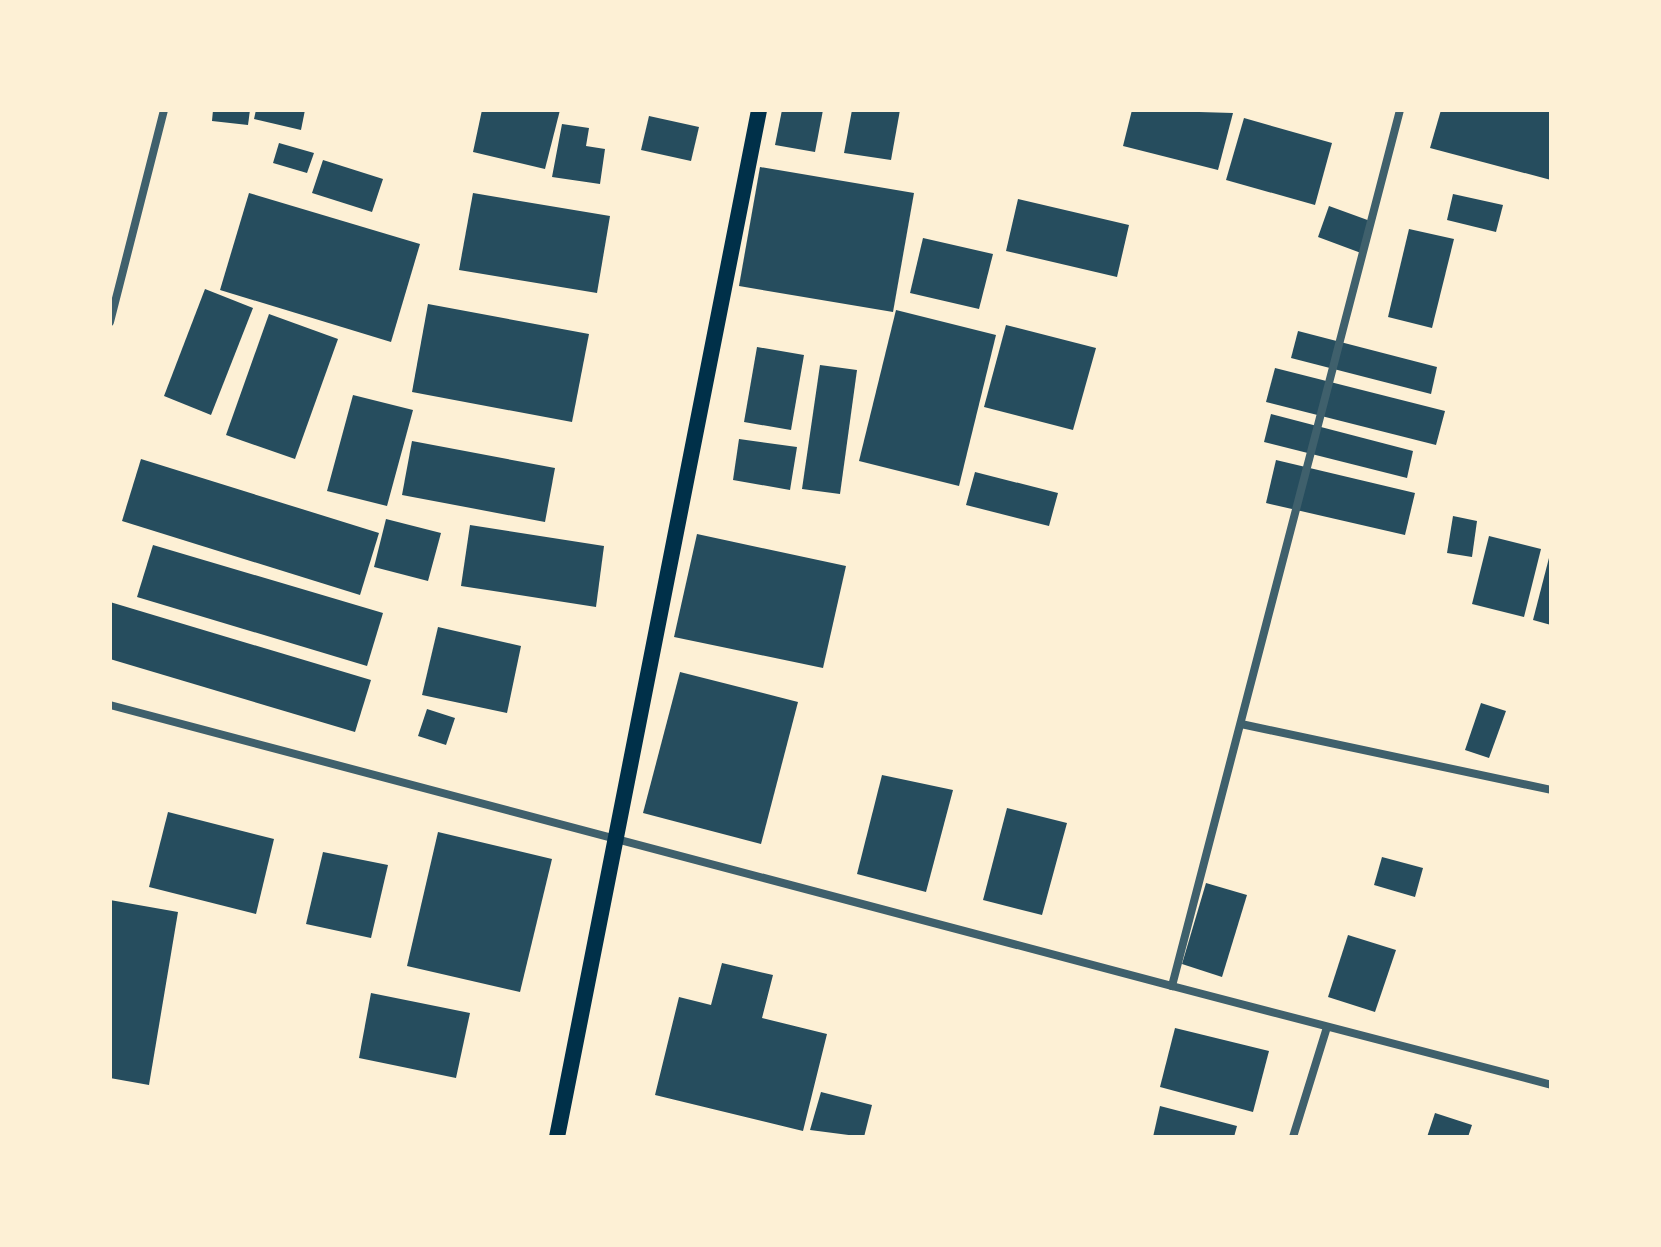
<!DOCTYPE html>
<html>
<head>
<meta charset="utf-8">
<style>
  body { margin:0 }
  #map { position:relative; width:1661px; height:1247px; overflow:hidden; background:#fdf0d5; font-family:"Fira Sans",sans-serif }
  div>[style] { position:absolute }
  .building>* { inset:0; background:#264d5e }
  .minor>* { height:8px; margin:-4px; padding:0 4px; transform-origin:4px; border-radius:4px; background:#3f606c }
  .secondary>* { height:16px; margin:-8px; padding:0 8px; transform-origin:8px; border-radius:8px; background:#003049 }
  span { translate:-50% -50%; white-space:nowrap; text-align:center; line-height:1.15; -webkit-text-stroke:8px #fdf0d5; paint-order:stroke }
  .frame { position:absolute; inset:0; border:112px solid #fdf0d5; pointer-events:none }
</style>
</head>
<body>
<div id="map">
  <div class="building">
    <div style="clip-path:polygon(213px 110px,250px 110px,248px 125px,212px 121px)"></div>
    <div style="clip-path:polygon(256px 110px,305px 110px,301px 130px,254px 119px)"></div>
    <div style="clip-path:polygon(482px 110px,560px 110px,545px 169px,473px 152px)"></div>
    <div style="clip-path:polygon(782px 110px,823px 110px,815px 152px,775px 145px)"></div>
    <div style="clip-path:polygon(852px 110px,900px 110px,891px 160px,844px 153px)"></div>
    <div style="clip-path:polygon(1132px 110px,1233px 113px,1218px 170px,1123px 146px)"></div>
    <div style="clip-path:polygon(1441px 110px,1551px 110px,1551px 180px,1430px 148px)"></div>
    <div style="clip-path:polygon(649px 116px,699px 127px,691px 161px,641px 150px)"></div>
    <div style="clip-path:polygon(1244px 118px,1332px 143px,1315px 205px,1226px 180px)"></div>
    <div style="clip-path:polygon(562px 124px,589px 128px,586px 146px,605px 149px,600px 184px,552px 177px)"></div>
    <div style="clip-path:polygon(279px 143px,314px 153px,307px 173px,273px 163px)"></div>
    <div style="clip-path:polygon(323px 160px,383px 179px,372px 212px,312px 193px)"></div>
    <div style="clip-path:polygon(760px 167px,914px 193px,893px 312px,739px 286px)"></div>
    <div style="clip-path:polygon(249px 193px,420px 244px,391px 342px,220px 290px)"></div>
    <div style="clip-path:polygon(473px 193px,610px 216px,597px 293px,459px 270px)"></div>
    <div style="clip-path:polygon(1453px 194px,1503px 205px,1496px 232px,1447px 220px)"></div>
    <div style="clip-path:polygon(1018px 199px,1129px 225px,1117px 277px,1006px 251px)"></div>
    <div style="clip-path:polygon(1329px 206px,1373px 222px,1361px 253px,1318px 237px)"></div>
    <div style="clip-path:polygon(1409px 229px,1454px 239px,1432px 328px,1388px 317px)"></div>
    <div style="clip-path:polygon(923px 238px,993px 254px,979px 309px,910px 293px)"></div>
    <div style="clip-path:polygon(205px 289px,253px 308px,211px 415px,164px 396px)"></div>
    <div style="clip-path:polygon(428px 304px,589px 334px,572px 422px,412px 392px)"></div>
    <div style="clip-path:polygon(896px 310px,996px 335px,959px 486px,859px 461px)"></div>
    <div style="clip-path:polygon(269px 314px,338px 339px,295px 459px,226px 435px)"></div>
    <div style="clip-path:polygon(1006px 325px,1096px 348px,1073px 430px,984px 407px)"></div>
    <div style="clip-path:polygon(1298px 331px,1437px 367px,1431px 394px,1291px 358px)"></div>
    <div style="clip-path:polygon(757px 347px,804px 355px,791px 430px,744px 422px)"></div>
    <div style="clip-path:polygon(820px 365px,857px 370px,840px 494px,802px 489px)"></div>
    <div style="clip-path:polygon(1275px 368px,1445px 411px,1436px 445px,1266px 402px)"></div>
    <div style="clip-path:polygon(353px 395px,413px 410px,387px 506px,327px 491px)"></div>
    <div style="clip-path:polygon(1271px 414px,1413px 451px,1407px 478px,1264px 442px)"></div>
    <div style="clip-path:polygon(739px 439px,797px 447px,790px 490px,733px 480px)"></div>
    <div style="clip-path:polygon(412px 441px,555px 468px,545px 522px,402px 495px)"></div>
    <div style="clip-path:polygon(141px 459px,379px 533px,360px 595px,122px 521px)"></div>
    <div style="clip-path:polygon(1276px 460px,1415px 493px,1405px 535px,1266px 503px)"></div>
    <div style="clip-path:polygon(975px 472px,1058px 493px,1049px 526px,966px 505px)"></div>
    <div style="clip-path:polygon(1453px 516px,1477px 521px,1472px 557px,1447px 553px)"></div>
    <div style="clip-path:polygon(386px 519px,441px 533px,428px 581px,374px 567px)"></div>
    <div style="clip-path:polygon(470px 525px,604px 546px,596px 607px,461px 586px)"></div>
    <div style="clip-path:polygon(697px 534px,846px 566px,823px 668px,674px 637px)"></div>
    <div style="clip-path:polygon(1489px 536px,1541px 549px,1524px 617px,1472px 604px)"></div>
    <div style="clip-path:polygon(153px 545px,383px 613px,367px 666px,137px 597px)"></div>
    <div style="clip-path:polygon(1550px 554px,1551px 554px,1551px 625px,1533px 620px)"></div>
    <div style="clip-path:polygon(110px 602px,371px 680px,355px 732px,110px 659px)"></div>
    <div style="clip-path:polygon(438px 627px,521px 646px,507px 713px,422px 695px)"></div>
    <div style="clip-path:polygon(680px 672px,798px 702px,761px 844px,643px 813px)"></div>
    <div style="clip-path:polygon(1481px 703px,1506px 711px,1489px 758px,1465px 750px)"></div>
    <div style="clip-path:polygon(427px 709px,455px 718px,446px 745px,418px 736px)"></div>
    <div style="clip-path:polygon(882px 775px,953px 790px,926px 892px,857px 874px)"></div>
    <div style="clip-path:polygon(1007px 808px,1067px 823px,1042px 915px,983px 900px)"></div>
    <div style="clip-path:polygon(168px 812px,274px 839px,256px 914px,149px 887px)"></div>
    <div style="clip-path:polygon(438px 832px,552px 859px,520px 992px,407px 966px)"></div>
    <div style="clip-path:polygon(323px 852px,388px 865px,371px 938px,306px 924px)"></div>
    <div style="clip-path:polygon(1382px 857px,1423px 868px,1415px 897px,1374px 885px)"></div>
    <div style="clip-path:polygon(1206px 883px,1247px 895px,1222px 977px,1182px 964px)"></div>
    <div style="clip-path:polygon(110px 900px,178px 912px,149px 1085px,110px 1078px)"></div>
    <div style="clip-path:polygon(1348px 935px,1396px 950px,1375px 1012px,1328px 997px)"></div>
    <div style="clip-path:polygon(722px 963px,773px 975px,762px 1018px,827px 1034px,803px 1131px,655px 1095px,679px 997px,711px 1005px)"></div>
    <div style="clip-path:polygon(371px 993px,470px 1013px,456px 1078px,359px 1058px)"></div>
    <div style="clip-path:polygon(1175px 1028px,1269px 1051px,1253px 1112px,1160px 1087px)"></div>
    <div style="clip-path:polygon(821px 1092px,872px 1105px,864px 1137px,810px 1130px)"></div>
    <div style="clip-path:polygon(1160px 1106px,1237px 1126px,1234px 1137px,1153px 1137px)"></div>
    <div style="clip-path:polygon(1435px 1113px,1472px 1125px,1468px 1137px,1427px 1137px)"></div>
  </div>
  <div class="minor">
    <div style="left:1400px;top:110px;width:905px;rotate:104.59deg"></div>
    <div style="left:1172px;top:986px;width:392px;rotate:14.6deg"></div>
    <div style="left:110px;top:322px;width:219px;rotate:-75.7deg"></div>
    <div style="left:110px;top:705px;width:1099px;rotate:14.82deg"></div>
    <div style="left:1241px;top:724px;width:317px;rotate:12deg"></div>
    <div style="left:1293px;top:1137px;width:115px;rotate:-72.8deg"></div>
  </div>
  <div class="secondary">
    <div style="left:557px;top:1137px;width:1047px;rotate:-78.87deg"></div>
  </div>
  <div class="frame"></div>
</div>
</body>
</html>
